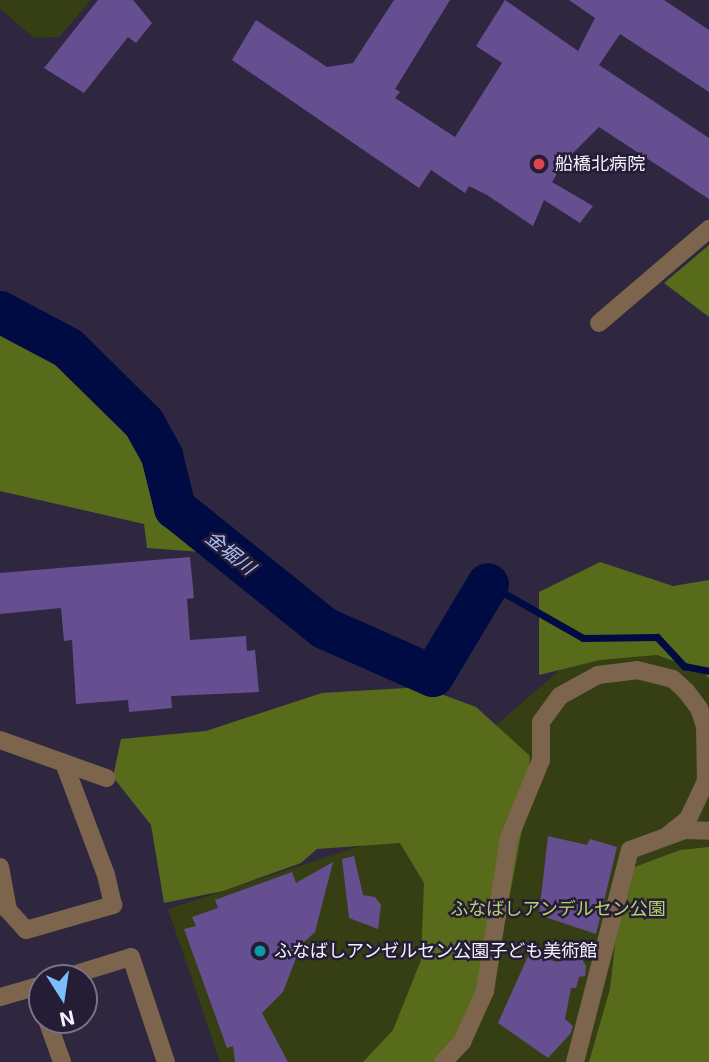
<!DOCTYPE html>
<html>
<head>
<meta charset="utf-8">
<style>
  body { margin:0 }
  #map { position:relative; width:709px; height:1062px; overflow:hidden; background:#2f273f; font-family:Inter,"Noto Sans JP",sans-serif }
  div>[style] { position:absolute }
  .green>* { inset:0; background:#353f13 }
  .forest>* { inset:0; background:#586b1a }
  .stream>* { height:7px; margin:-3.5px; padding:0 3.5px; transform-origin:3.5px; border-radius:3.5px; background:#010b43 }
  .river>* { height:42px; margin:-21px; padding:0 21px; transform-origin:21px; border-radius:21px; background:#010b43 }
  .building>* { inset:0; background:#664f91 }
  .pedestrian>* { height:18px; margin:-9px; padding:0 9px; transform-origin:9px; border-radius:9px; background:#7d644c }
  .minor>* { height:18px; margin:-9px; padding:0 9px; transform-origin:9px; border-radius:9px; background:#7d644c }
  .dots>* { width:19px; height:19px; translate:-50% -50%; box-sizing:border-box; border:4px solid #251d35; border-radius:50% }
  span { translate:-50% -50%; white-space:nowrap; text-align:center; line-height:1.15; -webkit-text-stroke:5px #251d35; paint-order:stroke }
  .poi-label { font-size:18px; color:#f5f3fd }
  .left { translate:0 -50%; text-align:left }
  .park-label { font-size:18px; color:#b8d36a }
  .water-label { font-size:19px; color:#abc4fa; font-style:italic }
  .north { position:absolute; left:28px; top:964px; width:70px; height:70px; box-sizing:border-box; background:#251d35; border:2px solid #787385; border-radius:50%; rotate:168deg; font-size:19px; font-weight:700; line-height:28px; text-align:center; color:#f5f3fd }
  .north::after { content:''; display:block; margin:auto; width:24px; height:32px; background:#7bbef9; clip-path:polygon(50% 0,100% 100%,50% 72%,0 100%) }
</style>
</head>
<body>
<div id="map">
  <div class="green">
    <div style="clip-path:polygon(0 0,91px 0,59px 37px,34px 38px,0 9px)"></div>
    <div style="clip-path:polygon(709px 615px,709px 1062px,220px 1062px,168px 909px,434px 822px,470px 748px,586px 647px)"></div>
  </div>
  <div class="forest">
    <div style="clip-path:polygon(709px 245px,709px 317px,664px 283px)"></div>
    <div style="clip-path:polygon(0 319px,63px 355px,139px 428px,172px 519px,207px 544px,201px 552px,147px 548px,144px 524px,0 491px)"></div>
    <div style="clip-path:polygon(600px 562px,673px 586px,709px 580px,709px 679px,704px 672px,657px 655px,600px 660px,539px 675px,539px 592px)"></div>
    <div style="clip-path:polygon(422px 687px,476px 707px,530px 756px,526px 808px,495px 975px,471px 1039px,456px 1062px,363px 1062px,393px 1030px,421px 960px,424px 883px,400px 843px,317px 849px,301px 863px,223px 891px,164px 903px,151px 825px,113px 777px,121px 739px,206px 731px,322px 693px)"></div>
    <div style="clip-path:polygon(709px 847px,709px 1062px,589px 1062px,610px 989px,619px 908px,632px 868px,680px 850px)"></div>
  </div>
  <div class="stream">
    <div style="left:488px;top:584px;width:109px;rotate:29.6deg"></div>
    <div style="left:583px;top:638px;width:74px;rotate:-0.8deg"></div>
    <div style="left:657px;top:637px;width:40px;rotate:47deg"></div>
    <div style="left:684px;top:666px;width:25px;rotate:11deg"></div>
  </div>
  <div class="river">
    <div style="left:0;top:312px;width:77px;rotate:27.9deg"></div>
    <div style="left:68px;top:348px;width:107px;rotate:44.6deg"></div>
    <div style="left:144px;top:423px;width:38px;rotate:61deg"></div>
    <div style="left:162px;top:456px;width:54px;rotate:76deg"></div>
    <div style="left:175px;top:508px;width:191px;rotate:38.8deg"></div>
    <div style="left:324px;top:628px;width:119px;rotate:23.8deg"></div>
    <div style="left:433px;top:676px;width:107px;rotate:-59.1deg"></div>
  </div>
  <div class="building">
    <div style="clip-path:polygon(98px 0,133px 0,152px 23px,136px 43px,128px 37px,84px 93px,44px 68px)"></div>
    <div style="clip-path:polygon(394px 0,450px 0,395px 89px,400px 92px,395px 98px,455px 137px,502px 63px,476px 46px,505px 0,578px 51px,595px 18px,569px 0,664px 0,709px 30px,709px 92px,620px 34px,599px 65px,709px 138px,709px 199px,599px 127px,564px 162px,552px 182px,593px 206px,580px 223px,544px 200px,533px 226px,487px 195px,469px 186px,465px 193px,431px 170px,419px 188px,232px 60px,256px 20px,327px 67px,353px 63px)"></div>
    <div style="clip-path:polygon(190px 557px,194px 598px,187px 599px,190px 640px,246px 636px,247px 651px,255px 650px,259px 692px,171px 696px,172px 708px,129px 712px,128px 700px,76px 704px,72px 640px,64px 641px,61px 608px,0 614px,0 573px)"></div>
    <div style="clip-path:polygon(548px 836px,587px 845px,590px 839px,617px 847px,596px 934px,539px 915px)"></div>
    <div style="clip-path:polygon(354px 856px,363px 895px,375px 897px,381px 905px,378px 929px,349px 918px,342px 859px)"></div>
    <div style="clip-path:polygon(333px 862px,315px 932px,301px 945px,283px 992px,262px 1013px,288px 1062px,235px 1062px,233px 1046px,227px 1048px,184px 929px,196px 926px,192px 917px,218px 908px,215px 900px,292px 872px,296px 883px)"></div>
    <div style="clip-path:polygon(529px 954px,557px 962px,579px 954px,586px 966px,585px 976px,579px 977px,576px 988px,571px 988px,565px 1019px,573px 1026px,570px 1034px,548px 1058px,498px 1023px)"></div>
  </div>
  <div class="pedestrian">
    <div style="left:443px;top:1062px;width:28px;rotate:-46deg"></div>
    <div style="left:462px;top:1042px;width:56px;rotate:-65.7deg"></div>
    <div style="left:485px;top:991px;width:155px;rotate:-81.1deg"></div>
    <div style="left:509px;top:838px;width:84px;rotate:-67.7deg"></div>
    <div style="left:541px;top:760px;width:38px;rotate:-90deg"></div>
    <div style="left:541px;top:722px;width:32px;rotate:-54deg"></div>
    <div style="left:560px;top:696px;width:43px;rotate:-28.9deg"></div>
    <div style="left:598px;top:675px;width:39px;rotate:-7deg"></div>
    <div style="left:637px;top:670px;width:37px;rotate:14deg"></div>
    <div style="left:673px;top:679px;width:18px;rotate:43deg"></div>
    <div style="left:686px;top:691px;width:21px;rotate:53deg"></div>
    <div style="left:699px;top:708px;width:19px;rotate:72deg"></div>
    <div style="left:705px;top:726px;width:55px;rotate:89deg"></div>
    <div style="left:706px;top:781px;width:42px;rotate:115.3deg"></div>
    <div style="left:688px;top:819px;width:26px;rotate:141deg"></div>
    <div style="left:575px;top:1062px;width:219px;rotate:-75.5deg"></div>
    <div style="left:630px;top:850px;width:59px;rotate:-20deg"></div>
    <div style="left:685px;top:830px;width:24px;rotate:2deg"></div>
  </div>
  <div class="minor">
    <div style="left:599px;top:323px;width:145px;rotate:-40.5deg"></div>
    <div style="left:0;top:740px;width:113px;rotate:19.7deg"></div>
    <div style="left:0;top:867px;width:44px;rotate:79.5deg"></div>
    <div style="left:8px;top:910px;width:27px;rotate:48deg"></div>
    <div style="left:26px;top:930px;width:91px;rotate:-16deg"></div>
    <div style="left:113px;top:905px;width:31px;rotate:-103deg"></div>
    <div style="left:106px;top:875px;width:120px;rotate:-110.6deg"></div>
    <div style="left:63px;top:978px;width:71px;rotate:-17.2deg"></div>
    <div style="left:131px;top:957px;width:111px;rotate:71.6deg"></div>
    <div style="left:35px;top:987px;width:19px;rotate:69deg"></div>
    <div style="left:0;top:997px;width:44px;rotate:-15.9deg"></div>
    <div style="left:47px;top:1020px;width:45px;rotate:70.3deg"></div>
  </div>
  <div class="dots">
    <div style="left:539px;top:164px;background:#e0444e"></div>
    <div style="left:260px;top:951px;background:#0f9aa8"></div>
  </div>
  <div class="poi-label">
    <span class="left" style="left:555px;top:164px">船橋北病院</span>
    <span class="left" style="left:274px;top:951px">ふなばしアンゼルセン公園子ども美術館</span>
  </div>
  <div class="park-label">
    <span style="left:558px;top:909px">ふなばしアンデルセン公園</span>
  </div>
  <div class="water-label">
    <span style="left:230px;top:553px;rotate:39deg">金堀川</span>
  </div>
  <div class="north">N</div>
</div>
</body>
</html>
